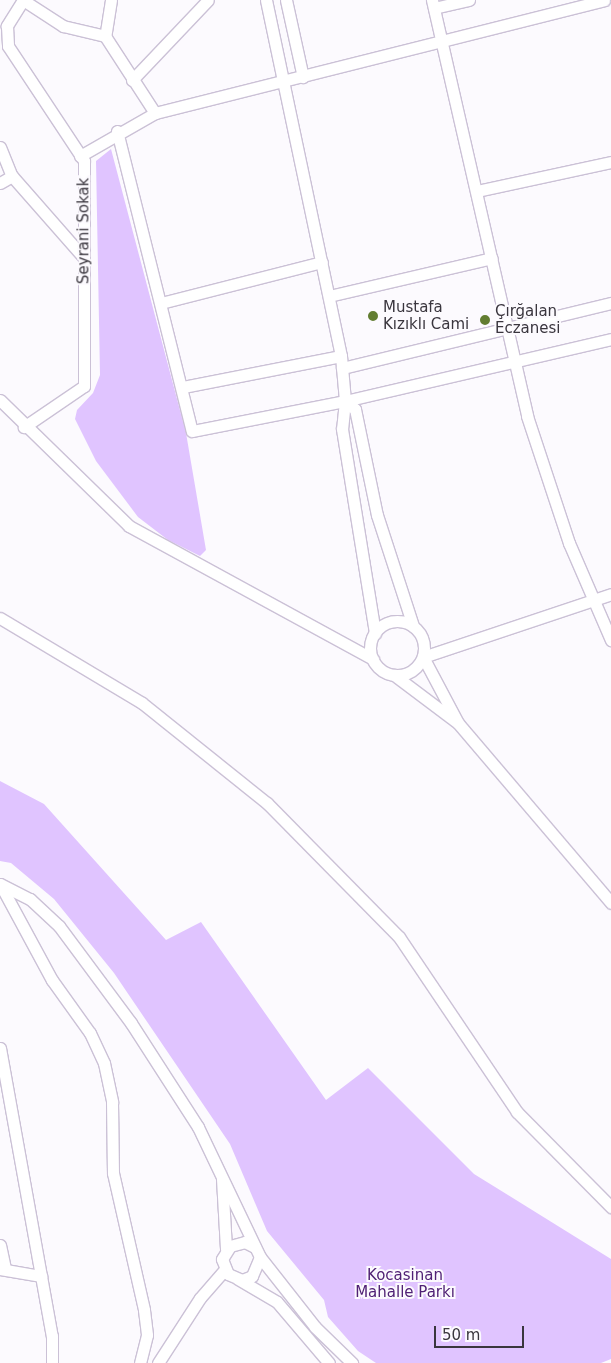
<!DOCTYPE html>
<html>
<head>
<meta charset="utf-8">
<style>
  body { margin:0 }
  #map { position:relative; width:611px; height:1363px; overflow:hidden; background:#fcfafe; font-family:"DejaVu Sans",sans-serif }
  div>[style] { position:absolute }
  .green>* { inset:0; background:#e0c4ff }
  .roads { filter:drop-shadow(1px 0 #cbc1d6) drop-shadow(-1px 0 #cbc1d6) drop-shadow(0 1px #cbc1d6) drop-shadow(0 -1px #cbc1d6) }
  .street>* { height:11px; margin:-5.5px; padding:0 5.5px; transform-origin:5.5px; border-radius:5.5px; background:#fff }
  .street>.ring { margin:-5.5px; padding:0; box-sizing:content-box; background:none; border:11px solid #fff; border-radius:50% }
  .dots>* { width:14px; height:14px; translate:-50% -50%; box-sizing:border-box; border:2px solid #fcfafe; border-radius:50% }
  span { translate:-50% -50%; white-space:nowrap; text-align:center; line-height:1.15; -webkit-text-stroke:4px #fcfafe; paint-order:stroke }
  .street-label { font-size:15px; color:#3a363e }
  .poi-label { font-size:15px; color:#3a363e }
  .left { translate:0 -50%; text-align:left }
  .park-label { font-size:15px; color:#502175 }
  .scale { position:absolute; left:434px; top:1326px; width:90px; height:22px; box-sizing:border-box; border:2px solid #3a363e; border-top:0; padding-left:6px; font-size:15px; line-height:18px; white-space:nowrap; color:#3a363e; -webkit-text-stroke:4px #fcfafe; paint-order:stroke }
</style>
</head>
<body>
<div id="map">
  <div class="green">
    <div style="clip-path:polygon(111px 149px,186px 433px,206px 550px,200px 556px,168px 540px,138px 517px,96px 461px,75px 419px,77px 410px,93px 393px,100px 375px,96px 161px)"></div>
    <div style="clip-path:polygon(0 781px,44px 804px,166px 940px,201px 922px,326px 1100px,368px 1068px,474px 1174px,611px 1259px,611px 1359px,601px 1363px,376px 1363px,358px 1351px,328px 1317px,324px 1300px,267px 1231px,230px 1144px,114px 973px,54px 899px,11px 863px,0 861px)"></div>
  </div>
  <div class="roads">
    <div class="street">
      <div style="left:23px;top:0;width:31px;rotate:122deg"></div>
      <div style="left:7px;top:26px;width:20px;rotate:87deg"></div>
      <div style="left:8px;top:46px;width:138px;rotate:56.5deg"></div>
      <div style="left:84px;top:161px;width:225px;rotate:90deg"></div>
      <div style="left:84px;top:386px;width:73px;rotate:145.7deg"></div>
      <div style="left:23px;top:0;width:48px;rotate:33deg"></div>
      <div style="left:63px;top:26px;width:43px;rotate:13.4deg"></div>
      <div style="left:111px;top:0;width:36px;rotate:99deg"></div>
      <div style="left:105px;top:36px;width:92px;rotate:57deg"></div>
      <div style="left:266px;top:0;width:364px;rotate:78.1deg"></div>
      <div style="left:341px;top:356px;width:45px;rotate:84.9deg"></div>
      <div style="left:345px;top:401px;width:28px;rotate:96deg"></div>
      <div style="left:342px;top:429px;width:207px;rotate:80.8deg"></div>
      <div style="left:286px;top:0;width:79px;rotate:77.6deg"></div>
      <div style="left:432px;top:0;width:427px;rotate:77.1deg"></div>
      <div style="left:527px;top:416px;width:134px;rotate:71.7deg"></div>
      <div style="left:569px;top:543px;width:106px;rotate:66.6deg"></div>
      <div style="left:434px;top:8px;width:36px;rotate:-13deg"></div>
      <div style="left:132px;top:80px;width:110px;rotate:-46.5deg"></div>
      <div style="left:117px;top:131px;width:309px;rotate:76deg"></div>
      <div style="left:192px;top:431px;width:156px;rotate:-11.1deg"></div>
      <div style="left:345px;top:401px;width:273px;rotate:-13.1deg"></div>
      <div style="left:0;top:147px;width:31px;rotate:68deg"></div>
      <div style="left:12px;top:176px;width:109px;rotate:48.7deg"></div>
      <div style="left:80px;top:156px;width:86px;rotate:-29.8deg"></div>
      <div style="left:155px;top:113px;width:463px;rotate:-14.1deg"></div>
      <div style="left:0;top:183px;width:14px;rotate:-30deg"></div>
      <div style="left:477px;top:191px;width:137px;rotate:-12.2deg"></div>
      <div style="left:329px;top:296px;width:167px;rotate:-13.1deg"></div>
      <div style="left:161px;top:303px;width:166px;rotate:-14.3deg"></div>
      <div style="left:342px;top:368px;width:277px;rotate:-13.6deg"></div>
      <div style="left:183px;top:387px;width:161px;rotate:-11.1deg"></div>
      <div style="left:0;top:400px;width:180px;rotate:44.3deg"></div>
      <div style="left:129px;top:526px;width:278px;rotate:28.6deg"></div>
      <div style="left:345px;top:401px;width:13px;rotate:39deg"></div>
      <div style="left:355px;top:409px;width:108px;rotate:78.3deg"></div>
      <div style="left:377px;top:515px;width:117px;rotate:72deg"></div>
      <div style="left:0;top:618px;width:165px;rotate:30.9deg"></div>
      <div style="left:142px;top:703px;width:160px;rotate:38.7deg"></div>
      <div style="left:267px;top:803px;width:188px;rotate:45.4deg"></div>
      <div style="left:399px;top:937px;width:211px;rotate:56deg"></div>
      <div style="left:517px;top:1112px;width:134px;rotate:45.3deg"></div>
      <div class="ring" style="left:370px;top:621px;width:43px;height:43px"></div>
      <div style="left:394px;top:675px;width:80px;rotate:36.9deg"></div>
      <div style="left:458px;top:723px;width:236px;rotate:49.6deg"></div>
      <div style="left:457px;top:721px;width:72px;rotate:-118deg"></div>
      <div style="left:423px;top:657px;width:198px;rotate:-18.5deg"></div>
      <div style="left:0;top:884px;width:34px;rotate:27deg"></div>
      <div style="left:30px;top:899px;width:40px;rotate:43deg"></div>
      <div style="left:59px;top:926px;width:121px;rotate:53.4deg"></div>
      <div style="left:131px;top:1023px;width:124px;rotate:57.2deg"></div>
      <div style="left:198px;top:1127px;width:144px;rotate:64.5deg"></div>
      <div style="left:260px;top:1257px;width:21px;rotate:113deg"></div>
      <div style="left:252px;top:1276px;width:11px;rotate:158deg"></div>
      <div style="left:242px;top:1280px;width:15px;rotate:-157deg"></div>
      <div style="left:228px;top:1274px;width:16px;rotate:-112deg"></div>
      <div style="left:222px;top:1259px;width:15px;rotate:-58deg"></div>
      <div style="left:230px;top:1246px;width:16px;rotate:-15deg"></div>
      <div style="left:245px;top:1242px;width:11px;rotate:27deg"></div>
      <div style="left:0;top:884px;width:109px;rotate:61.6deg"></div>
      <div style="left:52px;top:980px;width:65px;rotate:54.4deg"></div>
      <div style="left:90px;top:1033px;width:33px;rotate:65deg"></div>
      <div style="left:104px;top:1063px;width:40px;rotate:78deg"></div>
      <div style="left:112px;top:1102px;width:71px;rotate:89.2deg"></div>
      <div style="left:113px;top:1173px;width:140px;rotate:77.2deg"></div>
      <div style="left:144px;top:1310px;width:25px;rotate:83deg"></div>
      <div style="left:147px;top:1335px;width:29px;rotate:104deg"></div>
      <div style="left:0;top:1048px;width:293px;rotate:79.8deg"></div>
      <div style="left:52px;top:1336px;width:27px;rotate:90deg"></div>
      <div style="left:222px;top:1179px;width:70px;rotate:86.7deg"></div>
      <div style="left:0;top:1245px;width:24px;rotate:78deg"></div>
      <div style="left:260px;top:1257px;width:89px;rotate:51.8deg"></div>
      <div style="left:315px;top:1327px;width:52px;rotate:44.2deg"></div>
      <div style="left:0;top:1269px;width:42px;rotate:9.7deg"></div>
      <div style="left:238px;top:1279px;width:45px;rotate:30.5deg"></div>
      <div style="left:277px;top:1302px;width:80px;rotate:49.6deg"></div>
      <div style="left:158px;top:1363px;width:77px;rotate:-57.1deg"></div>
      <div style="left:200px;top:1298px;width:37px;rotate:-49deg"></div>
    </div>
  </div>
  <div class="dots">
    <div style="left:373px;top:316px;background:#627d31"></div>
    <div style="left:485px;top:320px;background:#627d31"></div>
  </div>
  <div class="street-label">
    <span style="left:84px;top:231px;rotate:-90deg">Seyrani Sokak</span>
  </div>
  <div class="poi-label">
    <span class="left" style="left:383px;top:316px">Mustafa<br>Kızıklı Cami</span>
    <span class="left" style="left:495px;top:320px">Çırğalan<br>Eczanesi</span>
  </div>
  <div class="park-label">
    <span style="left:405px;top:1284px">Kocasinan<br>Mahalle Parkı</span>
  </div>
  <div class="scale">50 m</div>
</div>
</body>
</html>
